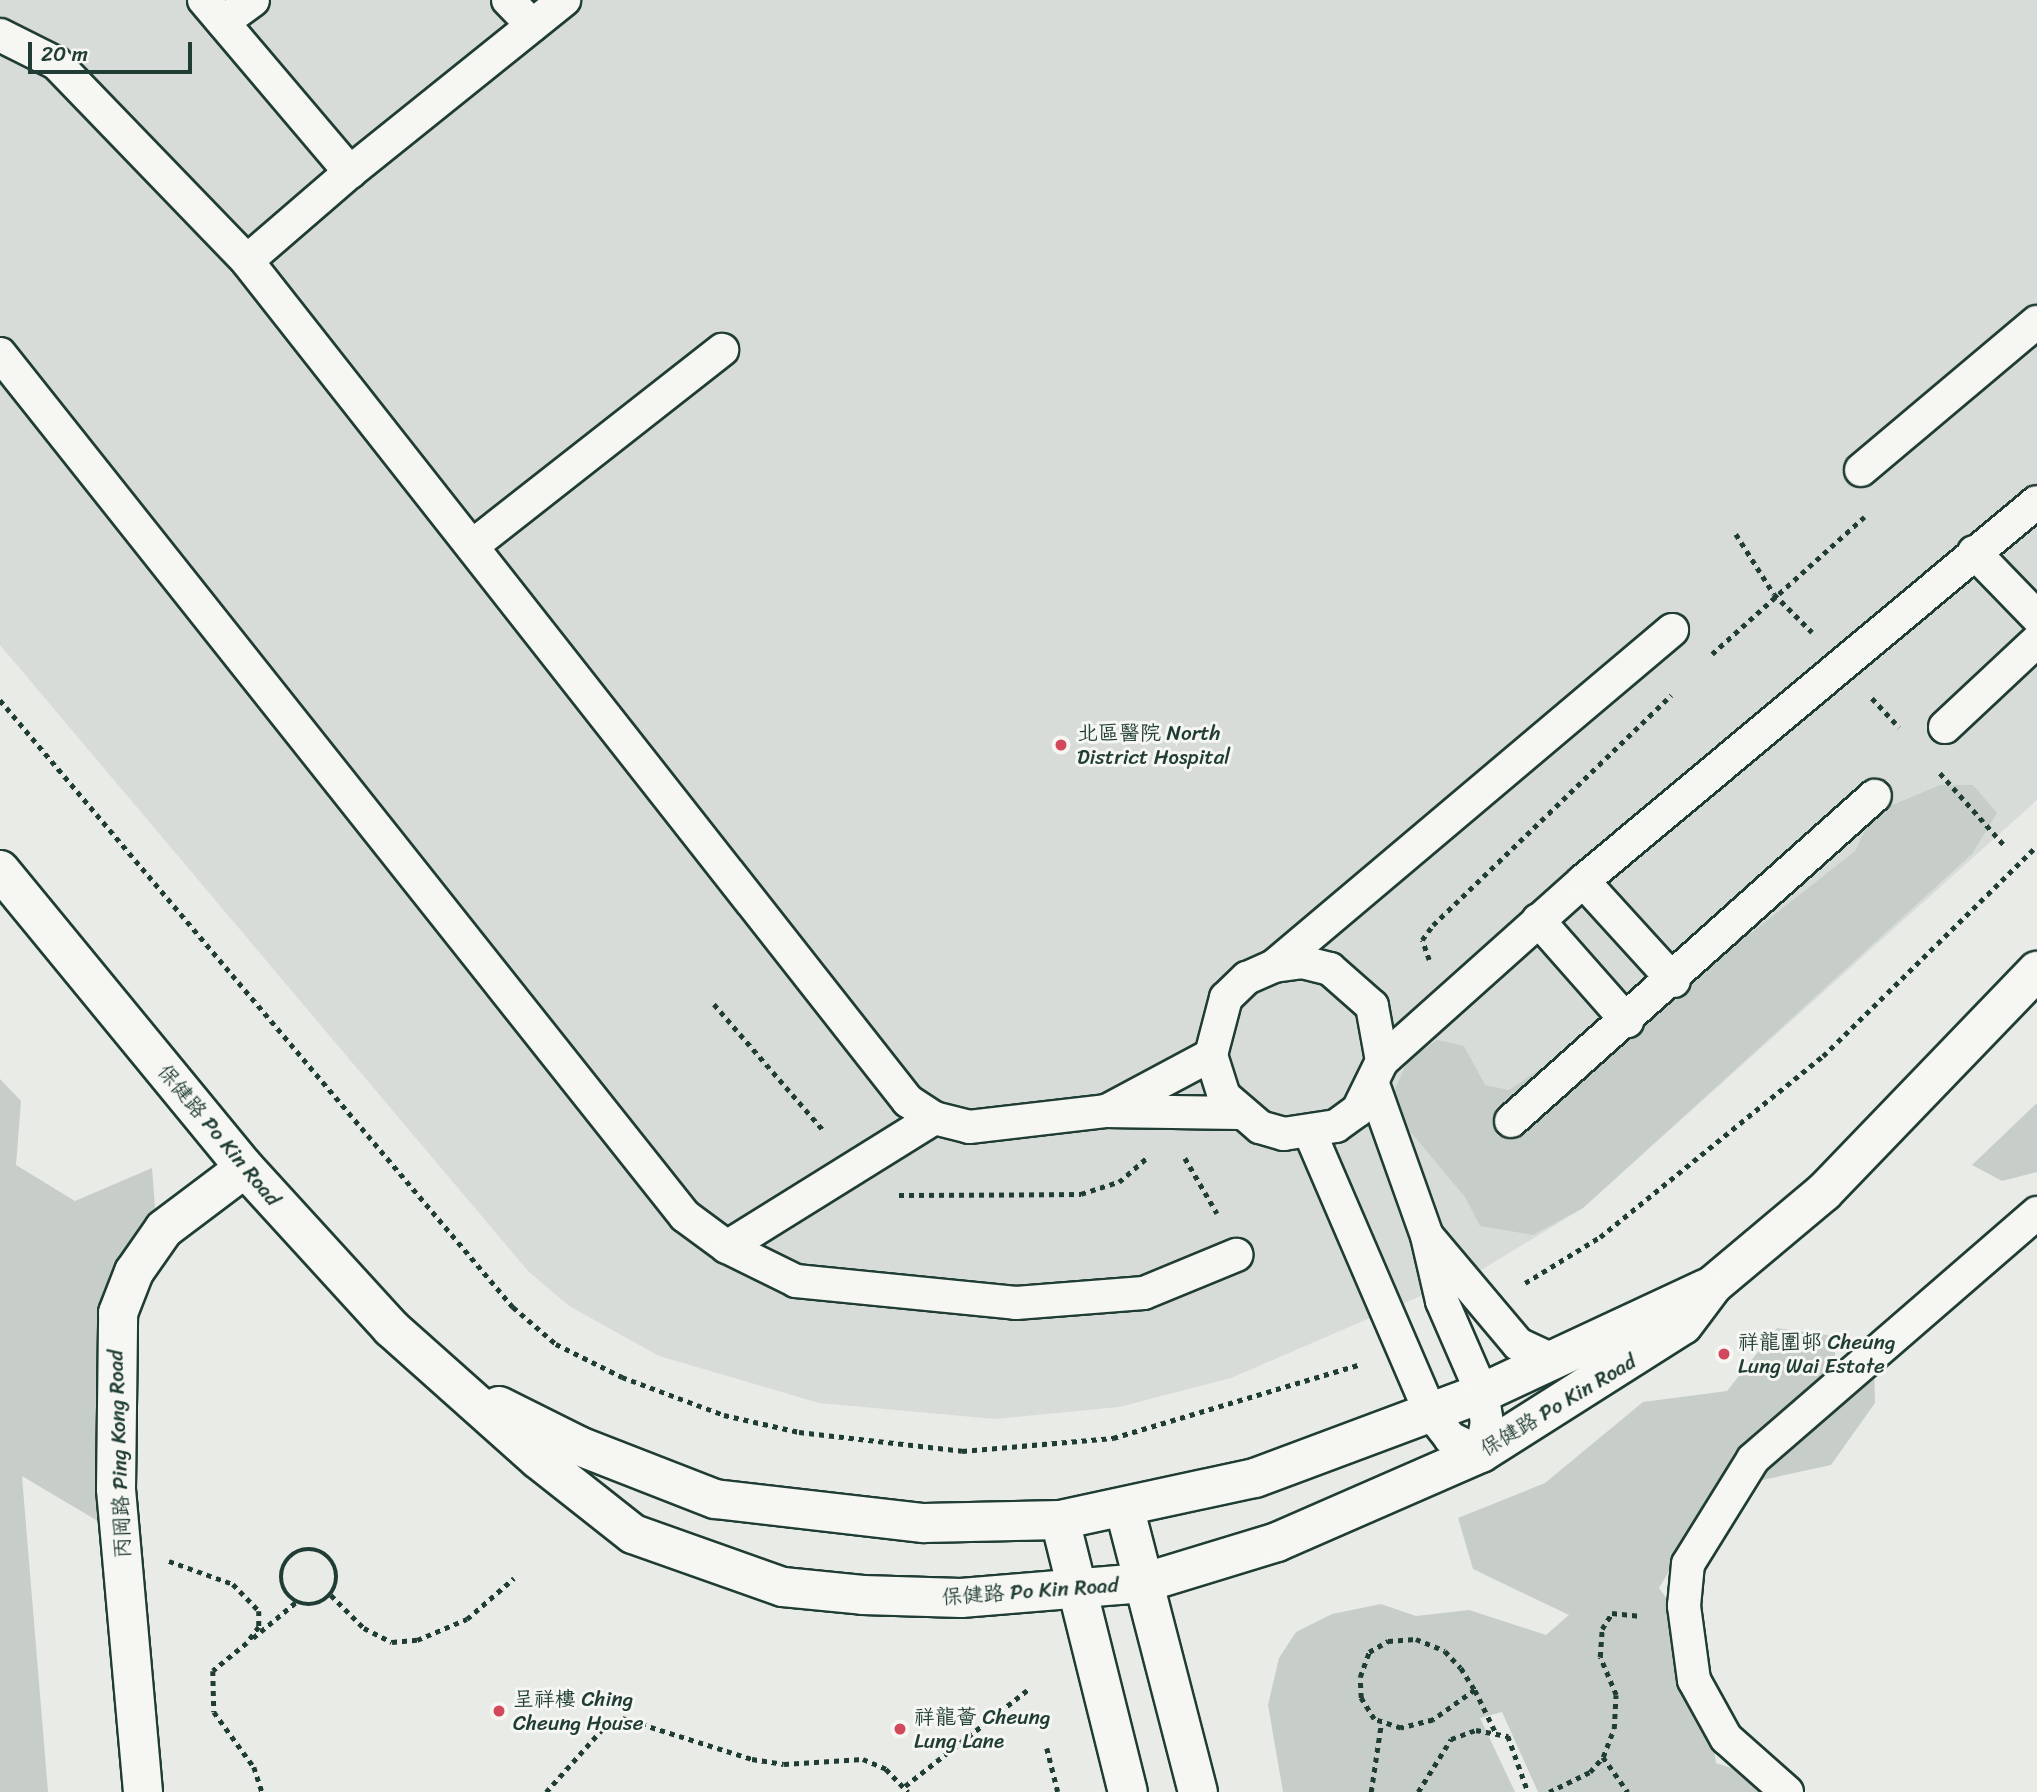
<!DOCTYPE html>
<html>
<head>
<meta charset="utf-8">
<style>
  body { margin:0 }
  #map { position:relative; width:2037px; height:1792px; overflow:hidden; background:#e9ebe7; font-family:Sriracha,"LXGW WenKai TC",sans-serif }
  div>[style] { position:absolute }
  .built>* { inset:0; background:#d8dcd8 }
  .green>* { inset:0; background:#c7cec9 }
  .path>* { height:4.5px; margin-top:-2.25px; transform-origin:0; background:repeating-linear-gradient(90deg,#1f3d34 0 5px,transparent 0 10px) }
  .path>.ring { margin:-2.25px; padding:0; box-sizing:content-box; background:none; border:4.5px solid #1f3d34; border-radius:50% }
  .roads { filter:drop-shadow(2px 0 #1f3d34) drop-shadow(-2px 0 #1f3d34) drop-shadow(0 2px #1f3d34) drop-shadow(0 -2px #1f3d34) }
  .lane>* { height:32px; margin:-16px; padding:0 16px; transform-origin:16px; border-radius:16px; background:#f6f6f2 }
  .street>* { height:38px; margin:-19px; padding:0 19px; transform-origin:19px; border-radius:19px; background:#f6f6f2 }
  .secondary>* { height:38px; margin:-19px; padding:0 19px; transform-origin:19px; border-radius:19px; background:#f6f6f2 }
  .dots>* { width:19px; height:19px; translate:-50% -50%; box-sizing:border-box; border:4px solid #f6f6f2; border-radius:50% }
  span { translate:-50% -50%; white-space:nowrap; text-align:center; line-height:1.15; -webkit-text-stroke:6px #f6f6f2; paint-order:stroke }
  .poi-label { font-size:21px; color:#1f3d34 }
  .left { translate:0 -50%; text-align:left }
  .street-label { font-size:21px; color:#1f3d34 }
  .scale { position:absolute; left:28px; top:42px; width:164px; height:32px; box-sizing:border-box; border:4px solid #1f3d34; border-top:0; padding-left:9px; font-size:21px; line-height:24px; white-space:nowrap; color:#1f3d34; -webkit-text-stroke:5px #f6f6f2; paint-order:stroke }
</style>
</head>
<body>
<div id="map">
  <div class="built">
    <div style="clip-path:polygon(0 0,2037px 0,2037px 800px,1583px 1208px,1483px 1269px,1231px 1378px,1119px 1407px,995px 1419px,819px 1403px,659px 1356px,569px 1306px,528px 1271px,0 645px)"></div>
  </div>
  <div class="green">
    <div style="clip-path:polygon(1940px 785px,1973px 785px,1997px 813px,1972px 854px,1583px 1208px,1533px 1235px,1480px 1226px,1465px 1197px,1399px 1118px,1394px 1091px,1408px 1060px,1437px 1040px,1464px 1046px,1485px 1085px,1509px 1090px,1571px 1048px,1618px 999px,1751px 933px,1855px 851px,1873px 813px)"></div>
    <div style="clip-path:polygon(0 1079px,21px 1101px,16px 1165px,75px 1201px,152px 1168px,158px 1246px,126px 1330px,123px 1536px,22px 1476px,48px 1792px,0 1792px)"></div>
    <div style="clip-path:polygon(2037px 1103px,2037px 1172px,2002px 1181px,1972px 1165px)"></div>
    <div style="clip-path:polygon(1777px 1328px,1835px 1336px,1835px 1366px,1874px 1358px,1875px 1403px,1831px 1465px,1717px 1490px,1659px 1588px,1710px 1660px,1701px 1660px,1716px 1763px,1762px 1778px,1778px 1792px,1538px 1792px,1502px 1712px,1480px 1718px,1515px 1792px,1283px 1792px,1268px 1705px,1279px 1658px,1296px 1632px,1332px 1614px,1381px 1604px,1416px 1616px,1469px 1610px,1546px 1635px,1569px 1615px,1473px 1569px,1458px 1518px,1545px 1483px,1643px 1402px,1727px 1391px)"></div>
  </div>
  <div class="path">
    <div style="left:1736px;top:534px;width:71px;rotate:57.7deg"></div>
    <div style="left:1774px;top:594px;width:54px;rotate:45deg"></div>
    <div style="left:1712px;top:654px;width:205px;rotate:-42deg"></div>
    <div style="left:1872px;top:698px;width:40px;rotate:47deg"></div>
    <div style="left:0;top:700px;width:795px;rotate:49.8deg"></div>
    <div style="left:513px;top:1307px;width:57px;rotate:40.7deg"></div>
    <div style="left:556px;top:1344px;width:74px;rotate:26.6deg"></div>
    <div style="left:622px;top:1377px;width:109px;rotate:20.4deg"></div>
    <div style="left:724px;top:1415px;width:77px;rotate:12.8deg"></div>
    <div style="left:799px;top:1432px;width:164px;rotate:6.6deg"></div>
    <div style="left:962px;top:1451px;width:152px;rotate:-4.9deg"></div>
    <div style="left:1113px;top:1438px;width:259px;rotate:-16.6deg"></div>
    <div style="left:1940px;top:773px;width:99px;rotate:48.3deg"></div>
    <div style="left:1429px;top:960px;width:21px;rotate:-109deg"></div>
    <div style="left:1422px;top:940px;width:19px;rotate:-54deg"></div>
    <div style="left:1433px;top:925px;width:331px;rotate:-44deg"></div>
    <div style="left:714px;top:1004px;width:169px;rotate:49.1deg"></div>
    <div style="left:1185px;top:1158px;width:64px;rotate:59.8deg"></div>
    <div style="left:899px;top:1195px;width:182px;rotate:-0.3deg"></div>
    <div style="left:1081px;top:1194px;width:40px;rotate:-18deg"></div>
    <div style="left:1119px;top:1182px;width:38px;rotate:-41deg"></div>
    <div style="left:1525px;top:1283px;width:88px;rotate:-31.5deg"></div>
    <div style="left:1600px;top:1237px;width:287px;rotate:-39.1deg"></div>
    <div style="left:1823px;top:1056px;width:300px;rotate:-44.5deg"></div>
    <div class="ring" style="left:281px;top:1549px;width:51.5px;height:51.5px"></div>
    <div style="left:169px;top:1561px;width:68px;rotate:19.8deg"></div>
    <div style="left:233px;top:1584px;width:37px;rotate:46deg"></div>
    <div style="left:259px;top:1611px;width:16px;rotate:90deg"></div>
    <div style="left:259px;top:1627px;width:20px;rotate:127deg"></div>
    <div style="left:247px;top:1643px;width:44px;rotate:140.5deg"></div>
    <div style="left:213px;top:1671px;width:41px;rotate:88.6deg"></div>
    <div style="left:214px;top:1712px;width:68px;rotate:54deg"></div>
    <div style="left:254px;top:1767px;width:26px;rotate:72deg"></div>
    <div style="left:331px;top:1595px;width:47px;rotate:45deg"></div>
    <div style="left:364px;top:1628px;width:31px;rotate:27deg"></div>
    <div style="left:392px;top:1642px;width:25px;rotate:-5deg"></div>
    <div style="left:417px;top:1640px;width:54px;rotate:-22.8deg"></div>
    <div style="left:467px;top:1619px;width:62px;rotate:-41.1deg"></div>
    <div style="left:253px;top:1638px;width:56px;rotate:-39.9deg"></div>
    <div style="left:1475px;top:1690px;width:52px;rotate:144.5deg"></div>
    <div style="left:1433px;top:1720px;width:33px;rotate:166deg"></div>
    <div style="left:1401px;top:1728px;width:28px;rotate:-162deg"></div>
    <div style="left:1374px;top:1719px;width:25px;rotate:-122deg"></div>
    <div style="left:1361px;top:1698px;width:21px;rotate:-93deg"></div>
    <div style="left:1360px;top:1677px;width:27px;rotate:-70deg"></div>
    <div style="left:1369px;top:1652px;width:22px;rotate:-30deg"></div>
    <div style="left:1388px;top:1641px;width:28px;rotate:-4deg"></div>
    <div style="left:1416px;top:1639px;width:31px;rotate:22deg"></div>
    <div style="left:1445px;top:1651px;width:23px;rotate:47deg"></div>
    <div style="left:1461px;top:1668px;width:26px;rotate:58deg"></div>
    <div style="left:1475px;top:1690px;width:48px;rotate:64deg"></div>
    <div style="left:1047px;top:1748px;width:45px;rotate:76deg"></div>
    <div style="left:1603px;top:1757px;width:43px;rotate:54.5deg"></div>
    <div style="left:905px;top:1786px;width:159px;rotate:-38.1deg"></div>
    <div style="left:546px;top:1792px;width:89px;rotate:-48.2deg"></div>
    <div style="left:605px;top:1726px;width:19px;rotate:-25deg"></div>
    <div style="left:622px;top:1718px;width:136px;rotate:17.5deg"></div>
    <div style="left:752px;top:1759px;width:32px;rotate:9deg"></div>
    <div style="left:784px;top:1764px;width:79px;rotate:-3.6deg"></div>
    <div style="left:863px;top:1759px;width:25px;rotate:23deg"></div>
    <div style="left:886px;top:1769px;width:32px;rotate:46deg"></div>
    <div style="left:1371px;top:1792px;width:69px;rotate:-81.6deg"></div>
    <div style="left:1418px;top:1792px;width:62px;rotate:-58.1deg"></div>
    <div style="left:1451px;top:1739px;width:27px;rotate:-20deg"></div>
    <div style="left:1476px;top:1730px;width:33px;rotate:11deg"></div>
    <div style="left:1508px;top:1736px;width:59px;rotate:70.3deg"></div>
    <div style="left:1549px;top:1792px;width:46px;rotate:-26deg"></div>
    <div style="left:1590px;top:1772px;width:20px;rotate:-49deg"></div>
    <div style="left:1603px;top:1757px;width:30px;rotate:-69deg"></div>
    <div style="left:1614px;top:1729px;width:34px;rotate:-87deg"></div>
    <div style="left:1616px;top:1695px;width:41px;rotate:-112.8deg"></div>
    <div style="left:1600px;top:1657px;width:28px;rotate:-86deg"></div>
    <div style="left:1602px;top:1629px;width:19px;rotate:-58deg"></div>
    <div style="left:1612px;top:1613px;width:29px;rotate:6deg"></div>
  </div>
  <div class="roads">
    <div class="lane">
      <div style="left:204px;top:0;width:226px;rotate:49.7deg"></div>
      <div style="left:350px;top:172px;width:136px;rotate:139.2deg"></div>
      <div style="left:247px;top:261px;width:1069px;rotate:51.8deg"></div>
      <div style="left:908px;top:1101px;width:31px;rotate:33deg"></div>
      <div style="left:934px;top:1118px;width:36px;rotate:14deg"></div>
      <div style="left:969px;top:1127px;width:137px;rotate:-6.7deg"></div>
      <div style="left:1105px;top:1111px;width:134px;rotate:0.9deg"></div>
      <div style="left:508px;top:0;width:35px;rotate:46deg"></div>
      <div style="left:223px;top:22px;width:37px;rotate:-36deg"></div>
      <div style="left:0;top:35px;width:63px;rotate:26.6deg"></div>
      <div style="left:56px;top:63px;width:275px;rotate:46deg"></div>
      <div style="left:350px;top:172px;width:275px;rotate:-38.8deg"></div>
      <div style="left:0;top:354px;width:1101px;rotate:51.53deg"></div>
      <div style="left:685px;top:1216px;width:52px;rotate:36.4deg"></div>
      <div style="left:727px;top:1247px;width:77px;rotate:26.2deg"></div>
      <div style="left:796px;top:1281px;width:221px;rotate:5.7deg"></div>
      <div style="left:1016px;top:1303px;width:128px;rotate:-4.5deg"></div>
      <div style="left:1144px;top:1293px;width:100px;rotate:-22.4deg"></div>
      <div style="left:1861px;top:470px;width:230px;rotate:-40.1deg"></div>
      <div style="left:472px;top:546px;width:318px;rotate:-38.1deg"></div>
      <div style="left:1974px;top:552px;width:91px;rotate:45.9deg"></div>
      <div style="left:1945px;top:727px;width:126px;rotate:-43.1deg"></div>
      <div style="left:1583px;top:881px;width:135px;rotate:47.7deg"></div>
      <div style="left:1538px;top:920px;width:135px;rotate:48.6deg"></div>
      <div style="left:1274px;top:966px;width:28px;rotate:-8deg"></div>
      <div style="left:1302px;top:962px;width:29px;rotate:14deg"></div>
      <div style="left:1330px;top:969px;width:56px;rotate:41.4deg"></div>
      <div style="left:1372px;top:1006px;width:56px;rotate:79.7deg"></div>
      <div style="left:1382px;top:1061px;width:55px;rotate:116.1deg"></div>
      <div style="left:1358px;top:1110px;width:27px;rotate:144deg"></div>
      <div style="left:1336px;top:1126px;width:53px;rotate:171.3deg"></div>
      <div style="left:1284px;top:1134px;width:25px;rotate:-164deg"></div>
      <div style="left:1260px;top:1127px;width:48px;rotate:-139.3deg"></div>
      <div style="left:1224px;top:1096px;width:43px;rotate:-107.6deg"></div>
      <div style="left:1211px;top:1055px;width:59px;rotate:-75.3deg"></div>
      <div style="left:1226px;top:998px;width:29px;rotate:-44deg"></div>
      <div style="left:1247px;top:978px;width:30px;rotate:-24deg"></div>
      <div style="left:1274px;top:966px;width:521px;rotate:-40.17deg"></div>
      <div style="left:1382px;top:1061px;width:270px;rotate:-41.8deg"></div>
      <div style="left:1583px;top:881px;width:591px;rotate:-39.86deg"></div>
      <div style="left:1110px;top:1109px;width:115px;rotate:-28.1deg"></div>
      <div style="left:1511px;top:1121px;width:488px;rotate:-41.8deg"></div>
      <div style="left:1310px;top:1133px;width:304px;rotate:66.7deg"></div>
      <div style="left:1430px;top:1412px;width:33px;rotate:52deg"></div>
      <div style="left:1450px;top:1438px;width:34px;rotate:26deg"></div>
      <div style="left:1481px;top:1453px;width:31px;rotate:-79deg"></div>
      <div style="left:1487px;top:1423px;width:30px;rotate:-99deg"></div>
      <div style="left:1482px;top:1393px;width:100px;rotate:-113.5deg"></div>
      <div style="left:1442px;top:1301px;width:67px;rotate:-103deg"></div>
      <div style="left:1427px;top:1236px;width:158px;rotate:-109.6deg"></div>
      <div style="left:1428px;top:1237px;width:140px;rotate:49.9deg"></div>
      <div style="left:1518px;top:1344px;width:38px;rotate:25deg"></div>
      <div style="left:727px;top:1247px;width:244px;rotate:-31.9deg"></div>
      <div style="left:1787px;top:1792px;width:81px;rotate:-138.5deg"></div>
      <div style="left:1726px;top:1738px;width:66px;rotate:-118.9deg"></div>
      <div style="left:1694px;top:1680px;width:75px;rotate:-97.7deg"></div>
      <div style="left:1684px;top:1606px;width:42px;rotate:-84.6deg"></div>
      <div style="left:1688px;top:1564px;width:123px;rotate:-58.2deg"></div>
      <div style="left:1753px;top:1459px;width:376px;rotate:-40.9deg"></div>
    </div>
    <div class="street">
      <div style="left:143px;top:1792px;width:304px;rotate:-95.1deg"></div>
      <div style="left:116px;top:1489px;width:176px;rotate:-89.3deg"></div>
      <div style="left:118px;top:1313px;width:44px;rotate:-68.7deg"></div>
      <div style="left:134px;top:1272px;width:52px;rotate:-55.1deg"></div>
      <div style="left:164px;top:1229px;width:101px;rotate:-37deg"></div>
    </div>
    <div class="secondary">
      <div style="left:0;top:870px;width:386px;rotate:50.6deg"></div>
      <div style="left:245px;top:1168px;width:217px;rotate:47.6deg"></div>
      <div style="left:391px;top:1328px;width:197px;rotate:41.7deg"></div>
      <div style="left:538px;top:1459px;width:121px;rotate:38.3deg"></div>
      <div style="left:633px;top:1534px;width:159px;rotate:19.5deg"></div>
      <div style="left:783px;top:1587px;width:80px;rotate:5.7deg"></div>
      <div style="left:863px;top:1595px;width:98px;rotate:1.8deg"></div>
      <div style="left:961px;top:1598px;width:183px;rotate:-4.7deg"></div>
      <div style="left:1143px;top:1583px;width:140px;rotate:-17deg"></div>
      <div style="left:1277px;top:1542px;width:223px;rotate:-23.6deg"></div>
      <div style="left:1481px;top:1453px;width:239px;rotate:-32.4deg"></div>
      <div style="left:1683px;top:1325px;width:50px;rotate:-53.1deg"></div>
      <div style="left:1713px;top:1285px;width:145px;rotate:-40deg"></div>
      <div style="left:1824px;top:1192px;width:307px;rotate:-46.1deg"></div>
      <div style="left:499px;top:1406px;width:89px;rotate:26.6deg"></div>
      <div style="left:579px;top:1446px;width:146px;rotate:21.3deg"></div>
      <div style="left:715px;top:1499px;width:210px;rotate:6.6deg"></div>
      <div style="left:924px;top:1523px;width:136px;rotate:-1.3deg"></div>
      <div style="left:1060px;top:1520px;width:199px;rotate:-12.2deg"></div>
      <div style="left:1255px;top:1478px;width:242px;rotate:-20.5deg"></div>
      <div style="left:1482px;top:1393px;width:246px;rotate:-25deg"></div>
      <div style="left:1125px;top:1510px;width:291px;rotate:75.5deg"></div>
      <div style="left:1060px;top:1520px;width:280px;rotate:76deg"></div>
    </div>
  </div>
  <div class="dots">
    <div style="left:1061px;top:745px;background:#d1495b"></div>
    <div style="left:1724px;top:1354px;background:#d1495b"></div>
    <div style="left:499px;top:1711px;background:#d1495b"></div>
    <div style="left:900px;top:1729px;background:#d1495b"></div>
  </div>
  <div class="poi-label">
    <span class="left" style="left:1077px;top:745px">北區醫院 North<br>District Hospital</span>
    <span class="left" style="left:1738px;top:1354px">祥龍圍邨 Cheung<br>Lung Wai Estate</span>
    <span class="left" style="left:513px;top:1711px">呈祥樓 Ching<br>Cheung House</span>
    <span class="left" style="left:914px;top:1729px">祥龍薈 Cheung<br>Lung Lane</span>
  </div>
  <div class="street-label">
    <span style="left:219px;top:1135px;rotate:50deg">保健路 Po Kin Road</span>
    <span style="left:1558px;top:1405px;rotate:-31deg">保健路 Po Kin Road</span>
    <span style="left:119px;top:1454px;rotate:-92deg">丙岡路 Ping Kong Road</span>
    <span style="left:1030px;top:1591px;rotate:-4deg">保健路 Po Kin Road</span>
  </div>
  <div class="scale">20 m</div>
</div>
</body>
</html>
